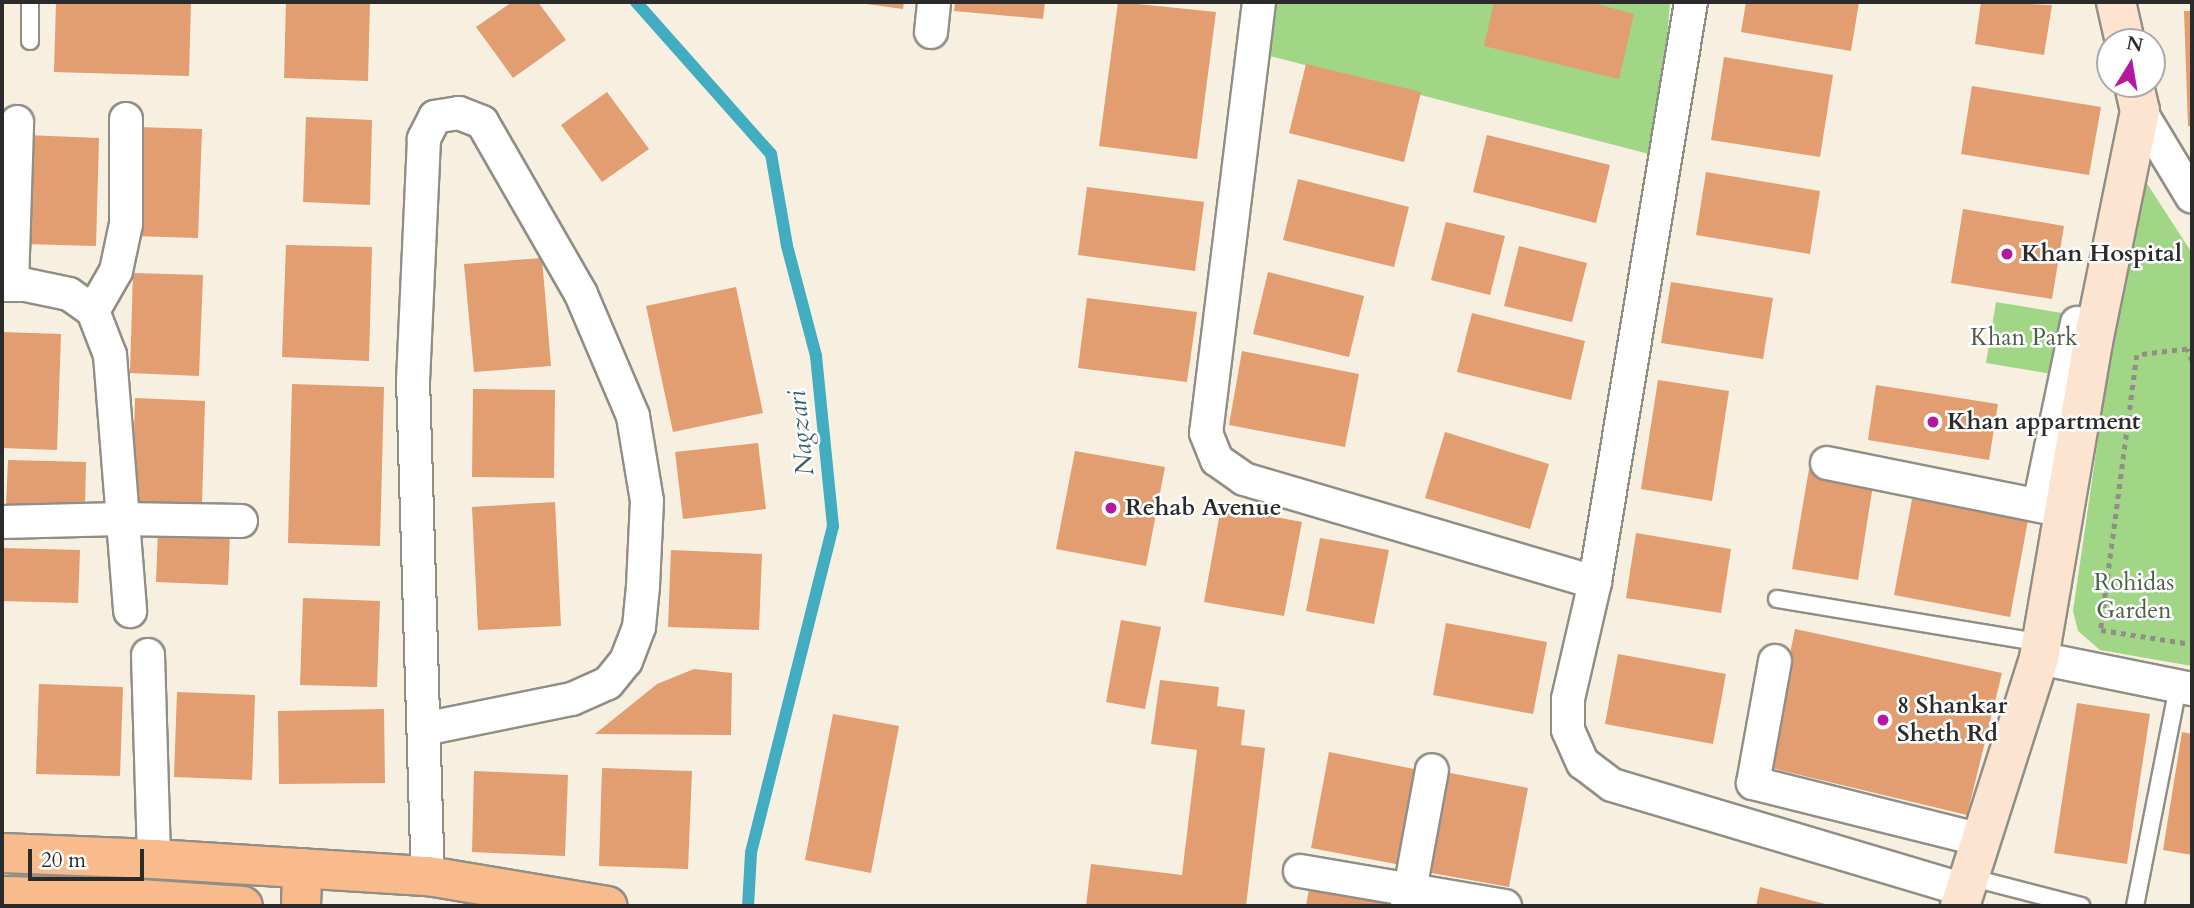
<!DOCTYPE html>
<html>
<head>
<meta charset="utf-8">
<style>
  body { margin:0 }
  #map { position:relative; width:2194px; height:908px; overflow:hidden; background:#f7f0e1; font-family:Cardo,serif }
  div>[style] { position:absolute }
  .green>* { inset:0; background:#a1d687 }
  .stream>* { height:12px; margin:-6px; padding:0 6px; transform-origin:6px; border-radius:6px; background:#42acc1 }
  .building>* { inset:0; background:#e29d71 }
  .path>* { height:4.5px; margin-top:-2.25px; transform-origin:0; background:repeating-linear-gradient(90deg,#918e86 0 5px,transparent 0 10px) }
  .roads { filter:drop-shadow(2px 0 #918e86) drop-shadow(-2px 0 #918e86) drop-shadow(0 2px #918e86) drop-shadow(0 -2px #918e86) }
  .lane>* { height:16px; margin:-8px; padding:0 8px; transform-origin:8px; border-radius:8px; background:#fff }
  .street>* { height:32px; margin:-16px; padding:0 16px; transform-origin:16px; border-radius:16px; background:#fff }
  .secondary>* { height:38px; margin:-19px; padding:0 19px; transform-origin:19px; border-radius:19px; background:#fde4d1 }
  .primary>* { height:38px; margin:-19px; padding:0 19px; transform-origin:19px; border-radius:19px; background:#fabb8c }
  .highway>* { height:38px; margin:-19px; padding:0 19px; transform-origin:19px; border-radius:19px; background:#fabb8c }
  .dots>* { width:19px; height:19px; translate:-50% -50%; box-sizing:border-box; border:4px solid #fff; border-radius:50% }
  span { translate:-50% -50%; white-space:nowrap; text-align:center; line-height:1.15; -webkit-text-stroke:5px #fff; paint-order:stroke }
  .poi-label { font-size:24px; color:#2b2b2b; font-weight:700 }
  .left { translate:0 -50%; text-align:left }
  .park-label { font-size:24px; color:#4e5e47 }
  .water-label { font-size:26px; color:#345f67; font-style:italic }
  .frame { position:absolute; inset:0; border:4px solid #2b2b2b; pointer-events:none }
  .north { position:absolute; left:2096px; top:28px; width:70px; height:70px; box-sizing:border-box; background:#fff; border:2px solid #aaa; border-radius:50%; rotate:11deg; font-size:19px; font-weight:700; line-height:28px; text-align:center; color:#2b2b2b }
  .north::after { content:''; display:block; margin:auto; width:24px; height:32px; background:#b5179e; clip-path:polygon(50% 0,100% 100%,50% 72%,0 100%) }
  .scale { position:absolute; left:28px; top:849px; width:116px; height:32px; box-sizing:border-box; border:4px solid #2b2b2b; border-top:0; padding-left:9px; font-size:21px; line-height:24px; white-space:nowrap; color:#2b2b2b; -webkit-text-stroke:5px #fff; paint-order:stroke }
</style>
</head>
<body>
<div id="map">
  <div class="green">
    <div style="clip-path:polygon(1277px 2px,1670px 3px,1657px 156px,1270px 56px)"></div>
    <div style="clip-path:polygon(2144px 179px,2192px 253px,2192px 666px,2100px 650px,2078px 631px,2073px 611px,2111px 350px)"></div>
    <div style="clip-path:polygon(1996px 302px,2062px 313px,2052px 374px,1986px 363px)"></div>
  </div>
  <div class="stream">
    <div style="left:636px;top:2px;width:203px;rotate:48.4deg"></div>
    <div style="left:771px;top:154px;width:93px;rotate:80.1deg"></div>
    <div style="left:787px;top:246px;width:114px;rotate:75.2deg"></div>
    <div style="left:816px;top:356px;width:171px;rotate:84.3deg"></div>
    <div style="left:833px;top:526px;width:337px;rotate:104.1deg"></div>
    <div style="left:751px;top:853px;width:53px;rotate:93.2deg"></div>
  </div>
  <div class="building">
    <div style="clip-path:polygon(56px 2px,191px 3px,189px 76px,54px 72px)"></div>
    <div style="clip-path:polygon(286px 2px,370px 2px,368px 81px,284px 78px)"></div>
    <div style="clip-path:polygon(512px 2px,538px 2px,566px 40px,513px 78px,476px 27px)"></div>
    <div style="clip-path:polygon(852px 2px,904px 2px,903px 9px)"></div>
    <div style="clip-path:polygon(955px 2px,1045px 2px,1043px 19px,954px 11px)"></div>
    <div style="clip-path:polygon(1118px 2px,1216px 12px,1197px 159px,1099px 146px)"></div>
    <div style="clip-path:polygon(1494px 2px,1589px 2px,1634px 14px,1619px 79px,1484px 46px)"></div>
    <div style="clip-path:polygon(1746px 2px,1859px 2px,1851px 51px,1741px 32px)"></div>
    <div style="clip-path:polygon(1981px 2px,2052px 5px,2044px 55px,1975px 44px)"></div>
    <div style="clip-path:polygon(2184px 11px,2192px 11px,2192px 126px,2188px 126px)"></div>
    <div style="clip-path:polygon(1724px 57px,1833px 75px,1820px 157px,1711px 140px)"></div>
    <div style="clip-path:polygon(1306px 64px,1421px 92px,1404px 162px,1289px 133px)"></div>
    <div style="clip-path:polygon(1972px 86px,2101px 107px,2089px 175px,1961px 154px)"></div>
    <div style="clip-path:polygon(607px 92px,649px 149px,602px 182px,561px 125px)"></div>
    <div style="clip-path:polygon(306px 117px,372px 120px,370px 205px,303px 202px)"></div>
    <div style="clip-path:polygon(136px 127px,202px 129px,198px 238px,133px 236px)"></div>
    <div style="clip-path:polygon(26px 135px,99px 138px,96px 246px,24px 244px)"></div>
    <div style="clip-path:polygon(1487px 135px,1610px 165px,1596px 223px,1473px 192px)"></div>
    <div style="clip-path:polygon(1706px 172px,1820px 191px,1810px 254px,1696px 235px)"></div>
    <div style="clip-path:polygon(1298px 179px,1409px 207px,1394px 267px,1283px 240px)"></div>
    <div style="clip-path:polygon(1087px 187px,1204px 202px,1195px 271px,1078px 255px)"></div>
    <div style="clip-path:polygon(1963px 209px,2064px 226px,2052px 299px,1951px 283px)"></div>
    <div style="clip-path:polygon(1446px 222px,1505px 236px,1490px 295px,1431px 280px)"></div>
    <div style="clip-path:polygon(286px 245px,372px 247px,369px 361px,282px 357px)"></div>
    <div style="clip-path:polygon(1519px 246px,1587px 263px,1572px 322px,1504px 306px)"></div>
    <div style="clip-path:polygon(542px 258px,551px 366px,474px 372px,464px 264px)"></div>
    <div style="clip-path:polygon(1268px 272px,1364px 296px,1349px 357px,1253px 334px)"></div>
    <div style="clip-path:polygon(133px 273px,203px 275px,199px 376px,130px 373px)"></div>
    <div style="clip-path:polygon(1671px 282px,1773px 298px,1763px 359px,1661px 343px)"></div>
    <div style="clip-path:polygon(736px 287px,763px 413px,673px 432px,646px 306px)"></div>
    <div style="clip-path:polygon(1087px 298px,1197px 312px,1187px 382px,1078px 368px)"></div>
    <div style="clip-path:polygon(1472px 313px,1585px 341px,1571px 400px,1457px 372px)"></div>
    <div style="clip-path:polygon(2px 332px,61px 334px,57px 450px,2px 448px)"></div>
    <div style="clip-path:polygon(1242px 351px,1359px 374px,1345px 447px,1229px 425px)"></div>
    <div style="clip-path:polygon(1658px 380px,1729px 391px,1712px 501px,1641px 489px)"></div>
    <div style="clip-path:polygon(292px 384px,384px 387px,380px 546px,288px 543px)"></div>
    <div style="clip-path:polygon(1876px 385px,1998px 404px,1989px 460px,1868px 440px)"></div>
    <div style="clip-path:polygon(473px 389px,555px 390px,554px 478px,472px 477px)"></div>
    <div style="clip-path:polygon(135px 398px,205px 401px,202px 505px,132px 502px)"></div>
    <div style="clip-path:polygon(1445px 432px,1549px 464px,1530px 529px,1425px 498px)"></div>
    <div style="clip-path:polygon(758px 443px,766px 509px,683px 519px,675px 452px)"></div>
    <div style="clip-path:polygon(1075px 451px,1165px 467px,1146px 566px,1056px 549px)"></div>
    <div style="clip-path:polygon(8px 460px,86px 462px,85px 509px,6px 506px)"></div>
    <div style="clip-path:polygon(1809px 469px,1874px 479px,1858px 580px,1792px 569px)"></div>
    <div style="clip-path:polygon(1913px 494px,2029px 515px,2010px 617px,1894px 595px)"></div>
    <div style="clip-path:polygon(555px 502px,561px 626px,478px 630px,472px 507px)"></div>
    <div style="clip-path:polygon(1221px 507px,1302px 522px,1284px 616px,1204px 602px)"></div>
    <div style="clip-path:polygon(158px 530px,230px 532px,228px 585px,156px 582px)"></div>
    <div style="clip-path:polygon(1636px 533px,1731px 549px,1721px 613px,1626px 598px)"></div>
    <div style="clip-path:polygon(1320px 538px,1389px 550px,1374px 624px,1306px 611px)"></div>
    <div style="clip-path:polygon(2px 548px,80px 550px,78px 603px,2px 601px)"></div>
    <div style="clip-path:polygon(671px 550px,762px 554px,759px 630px,668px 627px)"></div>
    <div style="clip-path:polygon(303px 598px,380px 601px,377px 687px,300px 685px)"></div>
    <div style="clip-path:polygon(1121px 620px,1161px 627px,1145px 709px,1106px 702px)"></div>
    <div style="clip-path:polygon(1446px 623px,1547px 642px,1533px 714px,1433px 695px)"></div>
    <div style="clip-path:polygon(1795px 629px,2002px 673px,1967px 815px,1767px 767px)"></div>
    <div style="clip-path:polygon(1618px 654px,1726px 674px,1713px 744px,1605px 724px)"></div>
    <div style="clip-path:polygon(694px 669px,732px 673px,731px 735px,595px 734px,657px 684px)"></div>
    <div style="clip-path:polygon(1160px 680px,1219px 687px,1217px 706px,1245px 710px,1241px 745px,1265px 748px,1246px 906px,1086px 906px,1091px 864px,1182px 875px,1197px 750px,1151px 744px)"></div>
    <div style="clip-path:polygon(39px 684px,123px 687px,120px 776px,36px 774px)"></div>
    <div style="clip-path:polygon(177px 692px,255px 695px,252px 780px,174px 777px)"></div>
    <div style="clip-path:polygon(2077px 703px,2150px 714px,2127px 864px,2054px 853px)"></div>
    <div style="clip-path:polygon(384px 709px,385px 783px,279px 784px,278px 711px)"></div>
    <div style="clip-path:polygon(833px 714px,899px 726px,871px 873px,805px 860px)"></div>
    <div style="clip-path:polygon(2182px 732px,2192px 734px,2192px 855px,2163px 850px)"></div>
    <div style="clip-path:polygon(1329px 752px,1419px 770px,1401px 865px,1311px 848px)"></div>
    <div style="clip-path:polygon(602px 768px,692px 771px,688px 869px,599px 866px)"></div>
    <div style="clip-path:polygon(474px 771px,568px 775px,565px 856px,472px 852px)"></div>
    <div style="clip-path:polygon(1445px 772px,1528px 788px,1509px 887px,1426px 872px)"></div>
    <div style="clip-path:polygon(1310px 883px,1399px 900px,1398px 906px,1306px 906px)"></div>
    <div style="clip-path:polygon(1760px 887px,1829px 905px,1829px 906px,1756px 906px)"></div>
  </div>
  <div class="path">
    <div style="left:2192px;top:361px;width:13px;rotate:-113deg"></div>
    <div style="left:2187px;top:349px;width:50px;rotate:173.2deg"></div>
    <div style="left:2137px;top:355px;width:277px;rotate:97.5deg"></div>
    <div style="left:2101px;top:630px;width:92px;rotate:8.7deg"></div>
  </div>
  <div class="roads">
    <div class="lane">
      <div style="left:30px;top:2px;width:39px;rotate:90deg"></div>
      <div style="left:1777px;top:599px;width:269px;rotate:9.4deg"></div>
      <div style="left:1969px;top:877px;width:116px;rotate:14.5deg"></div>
      <div style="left:2135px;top:906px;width:224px;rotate:-78.9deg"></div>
    </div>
    <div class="street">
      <div style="left:1259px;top:2px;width:434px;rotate:97deg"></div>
      <div style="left:1206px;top:433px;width:29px;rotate:68deg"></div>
      <div style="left:1217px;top:460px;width:33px;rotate:35deg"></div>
      <div style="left:1244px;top:479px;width:366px;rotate:16.4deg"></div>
      <div style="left:1691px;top:2px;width:588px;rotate:99.4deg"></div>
      <div style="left:1595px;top:582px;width:120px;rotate:103deg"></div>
      <div style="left:1568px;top:699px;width:31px;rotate:90deg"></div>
      <div style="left:1568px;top:730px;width:36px;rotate:66deg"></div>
      <div style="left:1583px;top:763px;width:36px;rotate:37deg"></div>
      <div style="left:1612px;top:785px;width:368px;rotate:16.6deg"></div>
      <div style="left:931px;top:32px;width:30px;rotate:-84deg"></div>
      <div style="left:2140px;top:111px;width:100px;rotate:58.8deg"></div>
      <div style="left:2px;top:285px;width:24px"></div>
      <div style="left:26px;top:285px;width:44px;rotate:11.8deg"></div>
      <div style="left:69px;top:294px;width:29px;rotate:35deg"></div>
      <div style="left:93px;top:311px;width:47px;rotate:68.9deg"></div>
      <div style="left:110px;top:355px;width:257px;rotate:85.5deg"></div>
      <div style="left:12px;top:285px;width:163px;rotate:-88.2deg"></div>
      <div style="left:93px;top:311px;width:46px;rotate:-60.1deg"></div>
      <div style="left:116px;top:271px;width:48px;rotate:-78deg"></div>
      <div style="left:126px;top:224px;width:105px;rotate:-90deg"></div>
      <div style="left:1827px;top:463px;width:243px;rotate:11.4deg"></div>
      <div style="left:2039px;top:505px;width:186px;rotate:-78.2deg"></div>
      <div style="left:2px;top:522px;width:119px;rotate:-1.4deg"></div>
      <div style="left:121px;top:519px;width:120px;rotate:1deg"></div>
      <div style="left:148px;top:655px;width:204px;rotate:88.3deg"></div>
      <div style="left:2039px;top:658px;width:156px;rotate:11.5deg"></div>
      <div style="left:1775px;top:661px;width:124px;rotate:100.2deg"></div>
      <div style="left:1753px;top:783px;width:235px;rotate:14deg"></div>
      <div style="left:424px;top:729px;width:151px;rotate:-11.5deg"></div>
      <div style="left:572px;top:699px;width:39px;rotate:-24deg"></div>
      <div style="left:608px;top:683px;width:28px;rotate:-51deg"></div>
      <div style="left:626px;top:661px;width:36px;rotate:-69deg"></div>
      <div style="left:639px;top:627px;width:41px;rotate:-84.4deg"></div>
      <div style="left:643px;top:586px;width:85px;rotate:-87.3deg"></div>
      <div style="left:647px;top:501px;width:86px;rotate:-99.4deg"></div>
      <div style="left:633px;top:416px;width:133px;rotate:-113.1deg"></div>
      <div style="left:581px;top:294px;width:198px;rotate:-119.9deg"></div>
      <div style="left:482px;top:122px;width:25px;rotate:-159deg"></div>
      <div style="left:459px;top:113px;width:24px;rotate:171deg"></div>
      <div style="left:435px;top:117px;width:25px;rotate:117deg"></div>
      <div style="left:424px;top:139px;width:240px;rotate:92.6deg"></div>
      <div style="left:413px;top:379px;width:497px;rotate:88.3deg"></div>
      <div style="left:1300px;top:871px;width:208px;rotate:9.7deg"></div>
      <div style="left:1407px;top:906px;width:138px;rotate:-79.6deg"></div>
    </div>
    <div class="secondary">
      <div style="left:2116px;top:2px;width:41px;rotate:77.3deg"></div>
      <div style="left:1960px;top:906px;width:260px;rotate:-72.3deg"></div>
      <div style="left:2039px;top:658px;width:321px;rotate:-80.3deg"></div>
      <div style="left:2093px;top:342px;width:236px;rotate:-78.5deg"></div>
      <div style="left:2140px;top:111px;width:28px;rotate:-103deg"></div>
    </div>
    <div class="primary">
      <div style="left:2px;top:853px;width:152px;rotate:2.3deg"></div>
      <div style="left:154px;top:859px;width:275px;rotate:3.6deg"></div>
      <div style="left:428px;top:876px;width:182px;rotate:9.5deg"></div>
      <div style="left:301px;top:906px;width:38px;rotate:-88deg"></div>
    </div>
    <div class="highway">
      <div style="left:2px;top:896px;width:136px;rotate:1.3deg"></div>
      <div style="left:138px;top:899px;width:105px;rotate:3.8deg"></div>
    </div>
  </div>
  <div class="dots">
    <div style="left:2007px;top:254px;background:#b5179e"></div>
    <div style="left:1933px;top:422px;background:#b5179e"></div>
    <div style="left:1111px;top:508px;background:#b5179e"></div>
    <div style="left:1883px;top:720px;background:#b5179e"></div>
  </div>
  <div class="poi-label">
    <span class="left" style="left:2021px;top:254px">Khan Hospital</span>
    <span class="left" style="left:1947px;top:422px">Khan appartment</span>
    <span class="left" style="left:1125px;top:508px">Rehab Avenue</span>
    <span class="left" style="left:1897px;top:720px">8 Shankar<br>Sheth Rd</span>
  </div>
  <div class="park-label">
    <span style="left:2024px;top:338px">Khan Park</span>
    <span style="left:2134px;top:597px">Rohidas<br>Garden</span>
  </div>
  <div class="water-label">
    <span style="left:801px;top:433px;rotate:-96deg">Nagzari</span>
  </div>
  <div class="frame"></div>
  <div class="north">N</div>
  <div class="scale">20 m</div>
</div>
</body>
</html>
